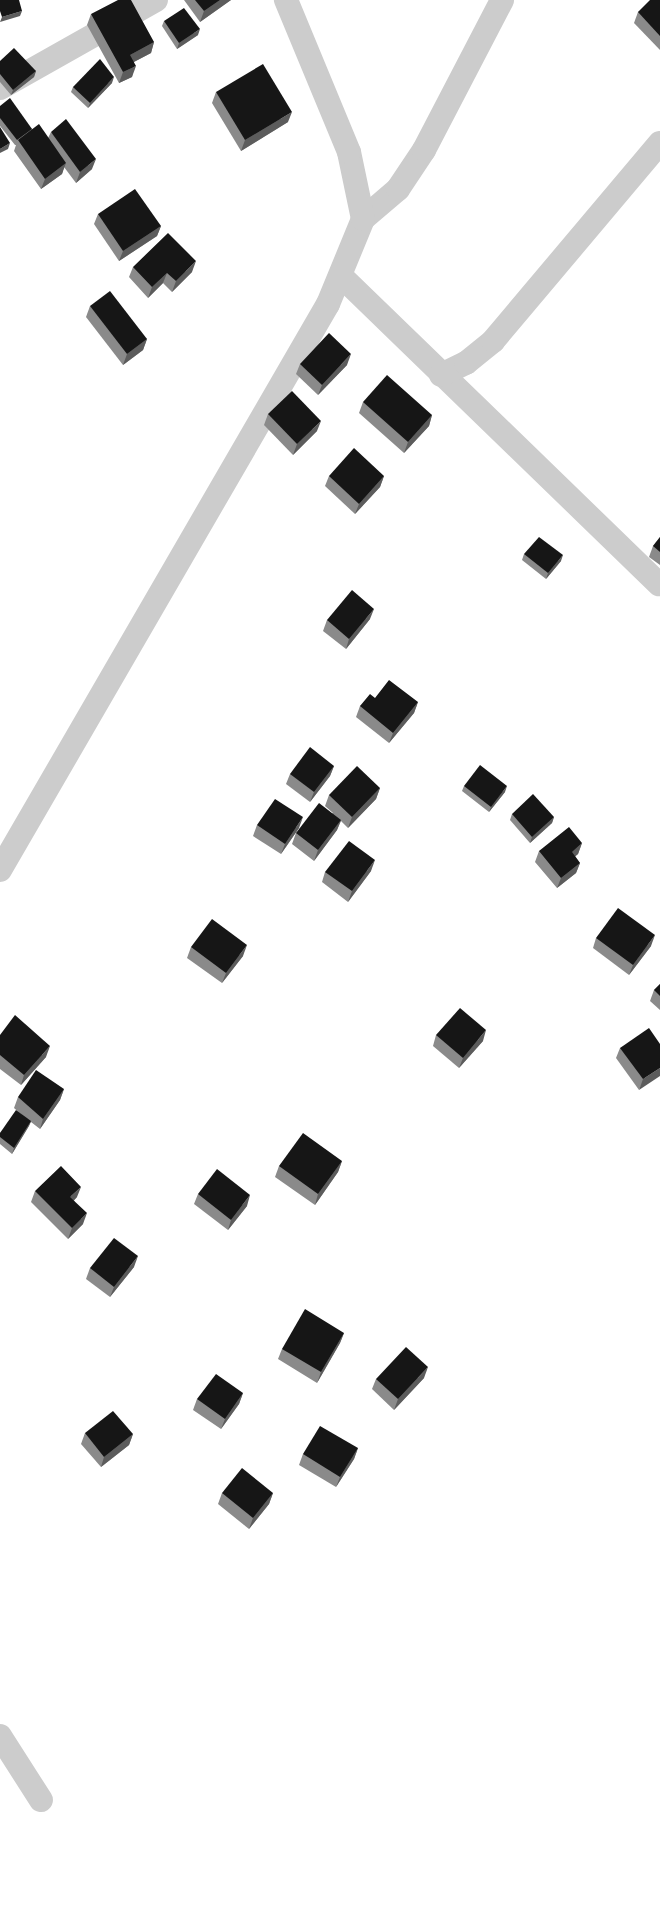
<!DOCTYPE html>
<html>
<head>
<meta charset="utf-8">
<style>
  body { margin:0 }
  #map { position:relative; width:660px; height:1932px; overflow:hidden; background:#fff; font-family:Barlow,sans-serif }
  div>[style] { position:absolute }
  .street>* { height:24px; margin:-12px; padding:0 12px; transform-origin:12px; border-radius:12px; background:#ccc }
  .wall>* { inset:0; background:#8a8a8a }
  .shaded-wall>* { inset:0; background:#5c5c5c }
  .building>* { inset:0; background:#161616 }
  span { translate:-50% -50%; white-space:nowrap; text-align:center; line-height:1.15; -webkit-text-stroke:7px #fff; paint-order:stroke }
</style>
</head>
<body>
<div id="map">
  <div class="street">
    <div style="left:0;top:88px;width:179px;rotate:-29.4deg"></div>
    <div style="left:363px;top:219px;width:46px;rotate:-40.6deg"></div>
    <div style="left:398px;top:189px;width:47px;rotate:-56.3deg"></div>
    <div style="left:424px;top:150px;width:169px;rotate:-62.5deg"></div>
    <div style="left:341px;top:276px;width:443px;rotate:44.1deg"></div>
    <div style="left:441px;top:375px;width:28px;rotate:-26deg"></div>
    <div style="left:466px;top:363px;width:35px;rotate:-39deg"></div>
    <div style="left:493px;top:341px;width:259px;rotate:-49.9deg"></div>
    <div style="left:0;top:870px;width:654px;rotate:-59.91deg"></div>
    <div style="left:328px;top:304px;width:92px;rotate:-67.6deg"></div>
    <div style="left:363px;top:219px;width:68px;rotate:-101.8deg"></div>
    <div style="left:349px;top:152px;width:165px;rotate:-112.5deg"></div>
    <div style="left:0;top:1736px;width:76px;rotate:57.4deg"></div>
  </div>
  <div class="wall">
    <div style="clip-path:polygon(184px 0,231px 0,200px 22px)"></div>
    <div style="clip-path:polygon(660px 0,660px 50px,634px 23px,638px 12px)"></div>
    <div style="clip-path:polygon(91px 14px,154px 42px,151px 53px,134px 62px,132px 77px,119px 83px,87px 25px)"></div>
    <div style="clip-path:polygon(164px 21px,198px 35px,177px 49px,162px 26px)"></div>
    <div style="clip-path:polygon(0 61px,36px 71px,34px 77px,11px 95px,0 82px)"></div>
    <div style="clip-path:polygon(112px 83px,88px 108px,71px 92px,73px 87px)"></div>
    <div style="clip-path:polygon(216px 92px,288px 122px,241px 151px,212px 103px)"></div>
    <div style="clip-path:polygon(0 106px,32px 129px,48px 138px,51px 132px,92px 169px,76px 183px,64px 167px,62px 174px,41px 189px,14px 151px,16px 145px,15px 145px,0 126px)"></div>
    <div style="clip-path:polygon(98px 214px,161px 226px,157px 236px,119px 261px,94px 224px)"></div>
    <div style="clip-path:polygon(133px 267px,192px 272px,172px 292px,163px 283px,148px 298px,129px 277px)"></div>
    <div style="clip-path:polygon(90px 306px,147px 339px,143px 350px,123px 365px,86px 317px)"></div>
    <div style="clip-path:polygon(300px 364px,347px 365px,318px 395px,296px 374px)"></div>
    <div style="clip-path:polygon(363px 402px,432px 415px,429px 426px,404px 453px,359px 413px)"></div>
    <div style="clip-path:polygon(268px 414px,317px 431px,293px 455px,264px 425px)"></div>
    <div style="clip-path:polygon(329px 476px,384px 476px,380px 487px,355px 514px,325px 486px)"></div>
    <div style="clip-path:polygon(660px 537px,660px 565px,649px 557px,653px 546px)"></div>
    <div style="clip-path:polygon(524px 554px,561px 561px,546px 579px,522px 560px)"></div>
    <div style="clip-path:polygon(370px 619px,346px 649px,323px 631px,327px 620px)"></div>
    <div style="clip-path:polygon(375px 698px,418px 702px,414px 713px,389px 743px,356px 717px,360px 706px)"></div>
    <div style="clip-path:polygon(334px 766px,330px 776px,310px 802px,286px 784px,290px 774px)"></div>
    <div style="clip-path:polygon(464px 786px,505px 792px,489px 812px,462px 791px)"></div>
    <div style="clip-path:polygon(380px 788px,376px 799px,348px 828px,341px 821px,337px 830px,314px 861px,292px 844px,296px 833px,333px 813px,325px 806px,329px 795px)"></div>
    <div style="clip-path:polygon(512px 814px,554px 817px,552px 823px,530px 843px,510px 820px)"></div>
    <div style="clip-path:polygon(257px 825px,299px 828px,281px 854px,253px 836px)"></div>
    <div style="clip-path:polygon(582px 843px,578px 854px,575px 856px,580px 863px,576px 873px,557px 888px,535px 862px,539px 851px)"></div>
    <div style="clip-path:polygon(371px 871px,348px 902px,322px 882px,325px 872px)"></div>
    <div style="clip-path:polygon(596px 938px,651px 946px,629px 975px,593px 948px)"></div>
    <div style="clip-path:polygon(191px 947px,243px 956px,222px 983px,187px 958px)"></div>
    <div style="clip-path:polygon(660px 984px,660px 1010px,650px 1001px,654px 990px)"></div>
    <div style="clip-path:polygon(0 1035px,46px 1057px,21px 1085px,0 1069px)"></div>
    <div style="clip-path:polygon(436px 1035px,483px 1041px,459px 1068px,433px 1046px)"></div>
    <div style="clip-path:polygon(660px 1044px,639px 1090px,616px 1058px,620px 1048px)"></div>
    <div style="clip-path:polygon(64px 1089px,60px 1100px,40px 1129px,31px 1122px,12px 1154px,0 1144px,0 1133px,22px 1115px,14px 1108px,18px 1097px)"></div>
    <div style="clip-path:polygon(342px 1161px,338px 1172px,315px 1205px,275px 1177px,279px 1166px)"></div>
    <div style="clip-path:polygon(35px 1191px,77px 1197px,74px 1200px,83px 1224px,68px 1239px,31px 1202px)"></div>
    <div style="clip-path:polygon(198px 1194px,247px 1206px,228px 1230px,194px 1204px)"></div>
    <div style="clip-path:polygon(134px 1267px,110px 1297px,86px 1279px,90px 1268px)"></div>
    <div style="clip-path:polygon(344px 1333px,340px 1343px,317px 1383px,278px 1359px,282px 1349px)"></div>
    <div style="clip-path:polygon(424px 1378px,394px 1410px,372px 1389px,376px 1379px)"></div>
    <div style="clip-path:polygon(243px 1393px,239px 1404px,221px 1429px,193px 1410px,197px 1399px)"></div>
    <div style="clip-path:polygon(85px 1433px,133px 1434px,129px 1445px,101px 1467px,81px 1444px)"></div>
    <div style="clip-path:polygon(358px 1448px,354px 1459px,336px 1487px,299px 1465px,303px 1454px)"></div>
    <div style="clip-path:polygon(222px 1493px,273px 1493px,269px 1504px,249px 1529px,218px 1504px)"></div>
  </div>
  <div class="shaded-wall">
    <div style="clip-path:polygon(220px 0,231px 0,200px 22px,204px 11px)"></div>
    <div style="clip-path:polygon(22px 11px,20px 16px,0 22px,2px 17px)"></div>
    <div style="clip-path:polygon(200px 29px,198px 35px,177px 49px,179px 43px)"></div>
    <div style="clip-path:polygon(154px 42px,151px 53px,126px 66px,130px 55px)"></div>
    <div style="clip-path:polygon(136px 66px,132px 77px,119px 83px,123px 72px)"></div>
    <div style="clip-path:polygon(36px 71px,34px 77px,11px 95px,13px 90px)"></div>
    <div style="clip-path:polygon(114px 77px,112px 83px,88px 108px,90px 103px)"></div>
    <div style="clip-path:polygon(292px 112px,288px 122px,241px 151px,245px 140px)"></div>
    <div style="clip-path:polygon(10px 143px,8px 149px,0 153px,0 149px)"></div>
    <div style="clip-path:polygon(96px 159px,92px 169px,76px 183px,80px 172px)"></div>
    <div style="clip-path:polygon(66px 163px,62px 174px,41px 189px,45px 179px)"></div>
    <div style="clip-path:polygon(161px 226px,157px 236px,119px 261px,123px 251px)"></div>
    <div style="clip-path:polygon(196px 261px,192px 272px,172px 292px,176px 281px)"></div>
    <div style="clip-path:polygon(167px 273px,163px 283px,148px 298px,152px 287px)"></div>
    <div style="clip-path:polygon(147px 339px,143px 350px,123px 365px,127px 354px)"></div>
    <div style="clip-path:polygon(351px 354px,347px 365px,318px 395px,322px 385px)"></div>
    <div style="clip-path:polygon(432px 415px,429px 426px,404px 453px,408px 442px)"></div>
    <div style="clip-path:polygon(321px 421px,317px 431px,293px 455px,297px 444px)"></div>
    <div style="clip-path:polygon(384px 476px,380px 487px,355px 514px,359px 504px)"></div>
    <div style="clip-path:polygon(563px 555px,561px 561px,546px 579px,548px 573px)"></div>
    <div style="clip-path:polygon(374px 609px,370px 619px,346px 649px,349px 639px)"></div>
    <div style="clip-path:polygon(418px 702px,414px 713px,389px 743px,393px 733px)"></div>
    <div style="clip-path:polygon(334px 766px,330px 776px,310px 802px,314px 792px)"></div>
    <div style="clip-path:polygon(507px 786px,505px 792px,489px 812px,491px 807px)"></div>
    <div style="clip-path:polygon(380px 788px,376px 799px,348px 828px,352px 817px)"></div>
    <div style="clip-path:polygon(303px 817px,299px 828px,281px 854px,285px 844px)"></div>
    <div style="clip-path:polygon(554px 817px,552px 823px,530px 843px,532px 837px)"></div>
    <div style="clip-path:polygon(341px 820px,337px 830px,314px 861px,318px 850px)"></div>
    <div style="clip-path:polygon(582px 843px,578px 854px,568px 863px,572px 852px)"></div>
    <div style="clip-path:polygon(375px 860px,371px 871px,348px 902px,352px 891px)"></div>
    <div style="clip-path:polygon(580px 863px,576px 873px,557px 888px,561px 878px)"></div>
    <div style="clip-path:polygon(655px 935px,651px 946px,629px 975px,633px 965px)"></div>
    <div style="clip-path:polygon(247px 945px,243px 956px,222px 983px,226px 973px)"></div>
    <div style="clip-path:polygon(486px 1030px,483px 1041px,459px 1068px,463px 1058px)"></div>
    <div style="clip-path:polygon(50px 1046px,46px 1057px,21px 1085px,24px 1075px)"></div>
    <div style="clip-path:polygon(660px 1068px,660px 1076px,639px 1090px,643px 1079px)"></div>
    <div style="clip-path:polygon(64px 1089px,60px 1100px,40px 1129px,43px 1119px)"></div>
    <div style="clip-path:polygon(31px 1121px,29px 1126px,12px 1154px,14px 1148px)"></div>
    <div style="clip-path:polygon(342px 1161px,338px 1172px,315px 1205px,318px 1194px)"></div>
    <div style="clip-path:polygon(81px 1187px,77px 1197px,67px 1208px,70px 1197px)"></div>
    <div style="clip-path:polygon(250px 1195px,247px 1206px,228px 1230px,231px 1220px)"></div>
    <div style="clip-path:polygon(87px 1213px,83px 1224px,68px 1239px,72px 1228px)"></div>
    <div style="clip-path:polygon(138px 1256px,134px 1267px,110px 1297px,114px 1287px)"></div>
    <div style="clip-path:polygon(344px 1333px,340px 1343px,317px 1383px,321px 1372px)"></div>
    <div style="clip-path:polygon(428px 1367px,424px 1378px,394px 1410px,398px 1399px)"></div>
    <div style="clip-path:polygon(243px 1393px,239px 1404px,221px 1429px,225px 1419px)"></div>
    <div style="clip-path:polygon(133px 1434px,129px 1445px,101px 1467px,104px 1457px)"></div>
    <div style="clip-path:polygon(358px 1448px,354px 1459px,336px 1487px,340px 1477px)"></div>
    <div style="clip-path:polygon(273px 1493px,269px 1504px,249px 1529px,253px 1518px)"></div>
  </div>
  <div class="building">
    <div style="clip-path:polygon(0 0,19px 0,22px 11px,2px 17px,0 11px)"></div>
    <div style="clip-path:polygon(118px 0,131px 0,154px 42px,130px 55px,136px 66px,123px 72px,91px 14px)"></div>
    <div style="clip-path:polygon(195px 0,220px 0,204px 11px)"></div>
    <div style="clip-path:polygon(650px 0,660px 0,660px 36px,638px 12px)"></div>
    <div style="clip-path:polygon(184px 8px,200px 29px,179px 43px,164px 21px)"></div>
    <div style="clip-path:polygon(14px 48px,36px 71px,13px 90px,0 74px,0 61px)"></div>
    <div style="clip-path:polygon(100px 59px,114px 77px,90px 103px,73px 87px)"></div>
    <div style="clip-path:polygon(263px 64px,292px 112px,245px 140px,216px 92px)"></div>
    <div style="clip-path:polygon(10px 98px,32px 129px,17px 140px,0 118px,0 106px)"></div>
    <div style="clip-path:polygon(66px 119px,96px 159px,80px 172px,51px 132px)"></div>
    <div style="clip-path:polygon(39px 124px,66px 163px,45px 179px,18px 140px)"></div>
    <div style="clip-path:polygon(0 127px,10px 143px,0 149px)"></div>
    <div style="clip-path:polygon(135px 189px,161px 226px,123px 251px,98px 214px)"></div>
    <div style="clip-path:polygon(168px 233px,196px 261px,176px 281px,167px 273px,152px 287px,133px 267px)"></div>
    <div style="clip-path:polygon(110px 291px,147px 339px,127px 354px,90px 306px)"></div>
    <div style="clip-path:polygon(329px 333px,351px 354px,322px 385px,300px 364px)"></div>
    <div style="clip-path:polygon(387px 375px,432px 415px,408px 442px,363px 402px)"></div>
    <div style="clip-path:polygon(292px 391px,321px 421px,297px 444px,268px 414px)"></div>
    <div style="clip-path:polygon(354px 448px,384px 476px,359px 504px,329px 476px)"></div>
    <div style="clip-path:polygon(539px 537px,563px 555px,548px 573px,524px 554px)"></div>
    <div style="clip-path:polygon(660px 537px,660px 552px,653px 546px)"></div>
    <div style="clip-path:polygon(352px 590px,374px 609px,349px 639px,327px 620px)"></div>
    <div style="clip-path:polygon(389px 680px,418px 702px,393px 733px,360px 706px,370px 694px,375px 698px)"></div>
    <div style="clip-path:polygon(310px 747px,334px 766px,314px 792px,290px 774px)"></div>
    <div style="clip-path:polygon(480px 765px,507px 786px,491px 807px,464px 786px)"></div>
    <div style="clip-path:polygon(357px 766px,380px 788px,352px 817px,329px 795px)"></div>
    <div style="clip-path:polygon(533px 794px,554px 817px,532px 837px,512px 814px)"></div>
    <div style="clip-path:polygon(275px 799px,303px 817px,285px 844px,257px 825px)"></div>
    <div style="clip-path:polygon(319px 803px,341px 820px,318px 850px,296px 833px)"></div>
    <div style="clip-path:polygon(569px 827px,582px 843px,572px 852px,580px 863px,561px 878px,539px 851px)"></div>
    <div style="clip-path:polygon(349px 841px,375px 860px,352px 891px,325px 872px)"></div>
    <div style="clip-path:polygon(618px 908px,655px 935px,633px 965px,596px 938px)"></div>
    <div style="clip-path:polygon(212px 919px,247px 945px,226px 973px,191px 947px)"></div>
    <div style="clip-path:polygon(660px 984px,660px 996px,654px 990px)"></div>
    <div style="clip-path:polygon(460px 1008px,486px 1030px,463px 1058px,436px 1035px)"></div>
    <div style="clip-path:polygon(15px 1015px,50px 1046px,24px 1075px,0 1055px,0 1035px)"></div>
    <div style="clip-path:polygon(649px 1028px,660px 1044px,660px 1068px,643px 1079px,620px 1048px)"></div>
    <div style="clip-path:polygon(36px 1070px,64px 1089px,43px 1119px,18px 1097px)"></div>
    <div style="clip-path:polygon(16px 1110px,31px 1121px,14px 1148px,0 1137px,0 1133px)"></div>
    <div style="clip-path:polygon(303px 1133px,342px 1161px,318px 1194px,279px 1166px)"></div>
    <div style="clip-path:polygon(61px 1166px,81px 1187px,70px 1197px,87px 1213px,72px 1228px,35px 1191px)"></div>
    <div style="clip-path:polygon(217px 1169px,250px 1195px,231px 1220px,198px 1194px)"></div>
    <div style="clip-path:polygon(114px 1238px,138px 1256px,114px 1287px,90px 1268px)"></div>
    <div style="clip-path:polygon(305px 1309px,344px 1333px,321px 1372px,282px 1349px)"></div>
    <div style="clip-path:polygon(406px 1347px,428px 1367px,398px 1399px,376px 1379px)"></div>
    <div style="clip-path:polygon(216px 1374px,243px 1393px,225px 1419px,197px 1399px)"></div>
    <div style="clip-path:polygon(113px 1411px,133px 1434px,104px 1457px,85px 1433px)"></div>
    <div style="clip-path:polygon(320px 1426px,358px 1448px,340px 1477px,303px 1454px)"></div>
    <div style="clip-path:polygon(242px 1468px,273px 1493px,253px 1518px,222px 1493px)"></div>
  </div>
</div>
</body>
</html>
